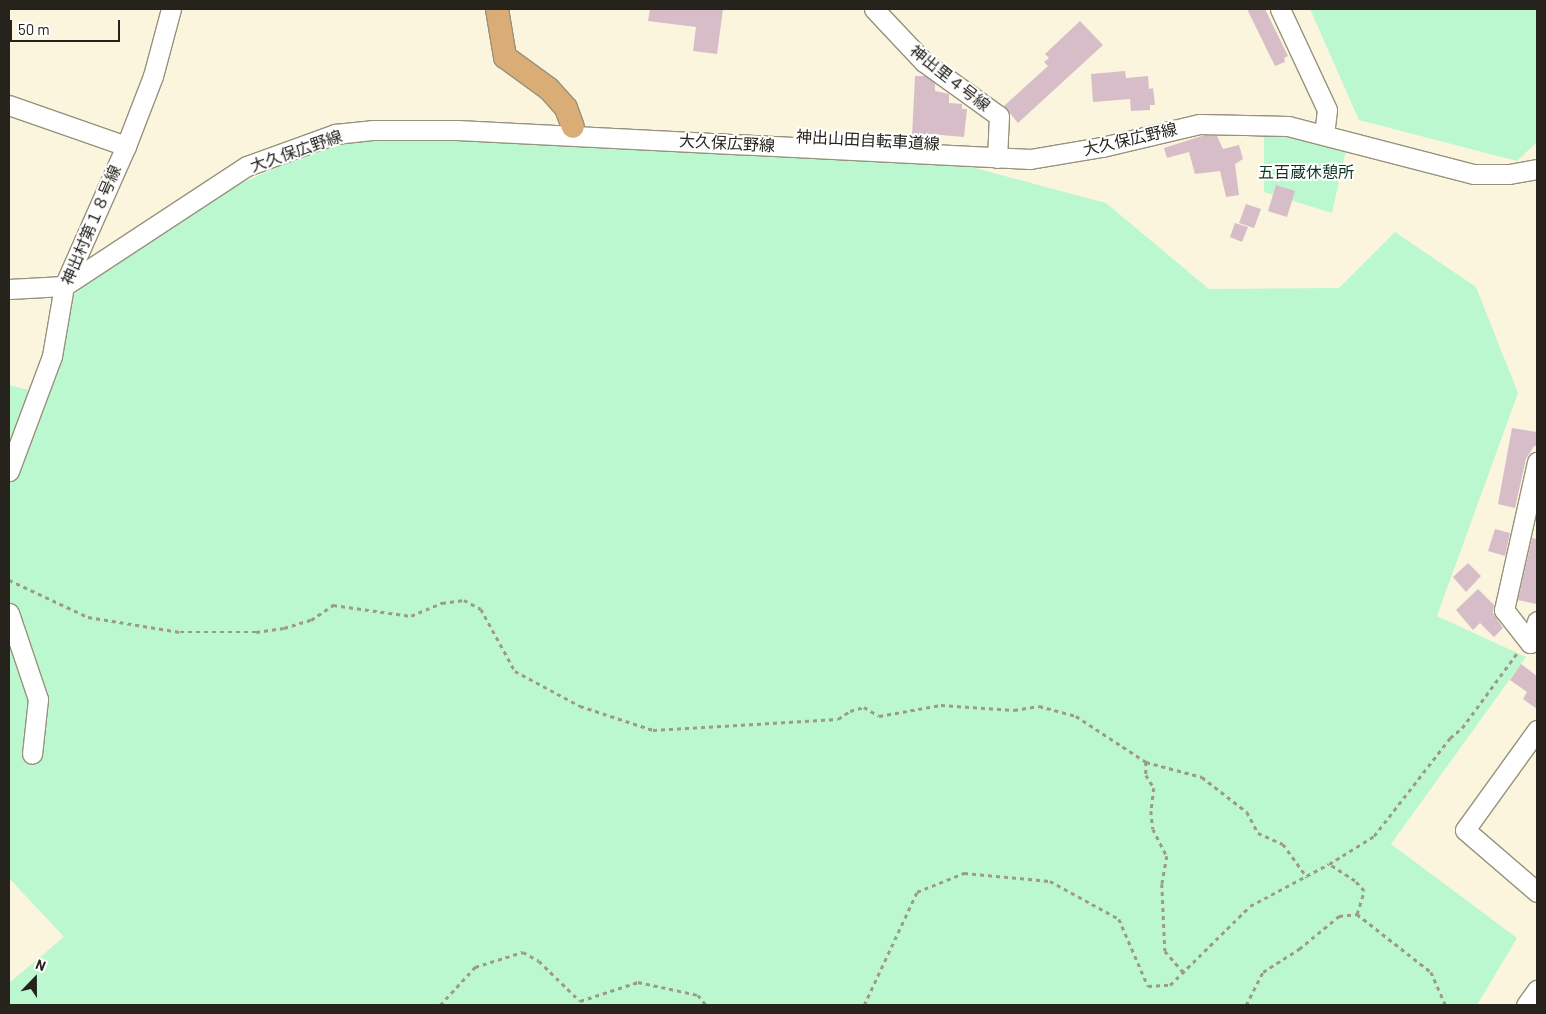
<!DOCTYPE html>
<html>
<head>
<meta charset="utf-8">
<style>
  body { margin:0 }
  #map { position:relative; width:1546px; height:1014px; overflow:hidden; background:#fbf5de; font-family:Barlow,"Noto Sans JP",sans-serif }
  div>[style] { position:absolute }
  .green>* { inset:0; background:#bbf8cf }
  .building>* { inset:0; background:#d6bdc8 }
  .path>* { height:2.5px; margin-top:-1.25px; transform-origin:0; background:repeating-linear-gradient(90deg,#9e9a89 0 4px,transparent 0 8px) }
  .roads { filter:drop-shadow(1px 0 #97927c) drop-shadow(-1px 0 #97927c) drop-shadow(0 1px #97927c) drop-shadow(0 -1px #97927c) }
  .minor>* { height:19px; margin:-9.5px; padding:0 9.5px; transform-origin:9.5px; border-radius:9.5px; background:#fff }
  .major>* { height:22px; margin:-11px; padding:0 11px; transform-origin:11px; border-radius:11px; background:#dbad76 }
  span { translate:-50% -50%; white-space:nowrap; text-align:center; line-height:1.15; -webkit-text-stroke:4px #fff; paint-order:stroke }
  .street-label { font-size:16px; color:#25231b }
  .park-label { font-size:16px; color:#0f3620 }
  .frame { position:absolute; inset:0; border:10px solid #25231b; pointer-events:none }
  .north { position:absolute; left:10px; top:954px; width:50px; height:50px; -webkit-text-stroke:4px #fff; paint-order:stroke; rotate:22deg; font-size:14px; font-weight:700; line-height:20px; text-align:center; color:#25231b }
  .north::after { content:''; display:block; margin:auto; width:18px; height:22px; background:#25231b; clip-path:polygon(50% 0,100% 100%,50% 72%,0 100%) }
  .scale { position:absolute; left:10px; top:20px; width:110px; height:22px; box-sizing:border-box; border:2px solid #25231b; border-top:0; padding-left:6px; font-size:15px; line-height:18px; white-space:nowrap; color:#25231b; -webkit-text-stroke:4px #fff; paint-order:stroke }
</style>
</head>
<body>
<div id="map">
  <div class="green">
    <div style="clip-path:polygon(1310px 9px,1537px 9px,1537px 142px,1517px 161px,1359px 120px)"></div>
    <div style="clip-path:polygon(1264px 136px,1298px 138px,1346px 150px,1332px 213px,1264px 192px)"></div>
    <div style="clip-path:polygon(455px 138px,956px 163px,1106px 203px,1209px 289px,1339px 288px,1395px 232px,1476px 287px,1518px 393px,1437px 616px,1526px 657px,1391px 844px,1517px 938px,1477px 1005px,9px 1005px,9px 983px,64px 937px,9px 878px,9px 385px,29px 390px,71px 297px,171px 214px,333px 143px)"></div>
  </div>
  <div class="building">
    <div style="clip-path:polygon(650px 9px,723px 9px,717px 54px,693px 51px,696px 27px,648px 21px)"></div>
    <div style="clip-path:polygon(1247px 9px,1265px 9px,1288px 56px,1284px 58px,1285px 62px,1275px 66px)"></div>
    <div style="clip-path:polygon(1080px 21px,1103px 45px,1018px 123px,1004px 106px,1048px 66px,1044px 62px,1049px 58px,1045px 54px)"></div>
    <div style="clip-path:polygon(1125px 71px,1126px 78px,1148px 76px,1149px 89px,1153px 88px,1155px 105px,1150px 105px,1150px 110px,1131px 111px,1130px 99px,1093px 102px,1091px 74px)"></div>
    <div style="clip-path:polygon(915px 76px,925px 76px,935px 83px,935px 91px,949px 94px,949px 103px,962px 104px,962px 109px,967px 109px,964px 137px,930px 134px,912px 136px)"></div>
    <div style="clip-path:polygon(1205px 135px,1217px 136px,1223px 149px,1239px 145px,1243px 159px,1235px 164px,1239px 195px,1226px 197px,1220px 171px,1195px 174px,1189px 152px,1167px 158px,1164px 148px)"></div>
    <div style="clip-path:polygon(1276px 185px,1295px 191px,1287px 217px,1268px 211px)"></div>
    <div style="clip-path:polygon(1246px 204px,1261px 209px,1254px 228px,1239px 223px)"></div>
    <div style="clip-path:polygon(1235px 223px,1248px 227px,1242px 242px,1230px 237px)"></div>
    <div style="clip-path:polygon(1512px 428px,1537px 432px,1537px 446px,1534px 446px,1526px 459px,1515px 508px,1498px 504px)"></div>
    <div style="clip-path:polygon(1495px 529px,1510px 533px,1505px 556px,1488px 551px)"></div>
    <div style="clip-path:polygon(1532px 538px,1537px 539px,1536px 604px,1518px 600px)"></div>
    <div style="clip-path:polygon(1468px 563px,1481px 576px,1466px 592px,1453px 577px)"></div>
    <div style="clip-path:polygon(1478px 589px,1494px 605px,1493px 613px,1503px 628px,1494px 637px,1480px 623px,1473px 630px,1456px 610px)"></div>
    <div style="clip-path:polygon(1521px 664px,1537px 676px,1537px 709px,1523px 699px,1527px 692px,1510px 680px)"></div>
  </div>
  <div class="path">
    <div style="left:9px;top:580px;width:87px;rotate:25.1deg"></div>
    <div style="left:88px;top:617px;width:93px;rotate:9.3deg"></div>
    <div style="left:180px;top:632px;width:76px"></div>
    <div style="left:256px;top:632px;width:28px;rotate:-8deg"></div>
    <div style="left:284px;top:628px;width:28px;rotate:-17deg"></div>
    <div style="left:311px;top:620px;width:27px;rotate:-34deg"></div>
    <div style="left:333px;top:605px;width:79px;rotate:8deg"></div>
    <div style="left:411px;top:616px;width:34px;rotate:-23deg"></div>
    <div style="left:442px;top:603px;width:22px;rotate:-8deg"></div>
    <div style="left:464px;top:600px;width:19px;rotate:28deg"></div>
    <div style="left:481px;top:609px;width:71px;rotate:61.3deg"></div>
    <div style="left:515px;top:671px;width:74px;rotate:28.3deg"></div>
    <div style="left:580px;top:706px;width:77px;rotate:18.2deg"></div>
    <div style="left:653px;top:730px;width:185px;rotate:-3.4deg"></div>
    <div style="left:838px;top:719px;width:14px;rotate:-34deg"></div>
    <div style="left:850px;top:711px;width:15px;rotate:-16deg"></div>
    <div style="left:864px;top:707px;width:17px;rotate:31deg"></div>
    <div style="left:879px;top:716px;width:63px;rotate:-10.1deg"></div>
    <div style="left:941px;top:705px;width:73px;rotate:3.9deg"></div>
    <div style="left:1014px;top:710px;width:25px;rotate:-9deg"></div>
    <div style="left:1039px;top:706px;width:38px;rotate:15deg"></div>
    <div style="left:1076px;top:716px;width:84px;rotate:33.3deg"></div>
    <div style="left:1146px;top:762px;width:58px;rotate:15deg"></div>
    <div style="left:1202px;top:777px;width:57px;rotate:37.9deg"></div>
    <div style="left:1247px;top:812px;width:24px;rotate:62deg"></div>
    <div style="left:1258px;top:833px;width:27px;rotate:24deg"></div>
    <div style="left:1283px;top:844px;width:41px;rotate:54deg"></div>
    <div style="left:1146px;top:762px;width:13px;rotate:90deg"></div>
    <div style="left:1146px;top:775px;width:15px;rotate:58deg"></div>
    <div style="left:1154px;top:788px;width:23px;rotate:97deg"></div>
    <div style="left:1151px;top:811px;width:18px;rotate:84deg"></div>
    <div style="left:1153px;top:829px;width:30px;rotate:63deg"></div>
    <div style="left:1167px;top:856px;width:28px;rotate:100deg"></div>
    <div style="left:1162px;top:884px;width:67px;rotate:87.4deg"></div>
    <div style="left:1165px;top:951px;width:28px;rotate:49deg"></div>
    <div style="left:1357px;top:914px;width:24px;rotate:-73deg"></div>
    <div style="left:1364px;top:891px;width:13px;rotate:-132deg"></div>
    <div style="left:1355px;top:881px;width:31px;rotate:-147deg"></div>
    <div style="left:1329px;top:864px;width:53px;rotate:-31.9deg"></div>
    <div style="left:1374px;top:836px;width:124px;rotate:-52.2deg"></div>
    <div style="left:1450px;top:738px;width:16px;rotate:-40deg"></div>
    <div style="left:1462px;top:728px;width:93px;rotate:-53.7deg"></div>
    <div style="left:440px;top:1005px;width:52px;rotate:-47.4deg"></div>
    <div style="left:475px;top:967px;width:50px;rotate:-17.4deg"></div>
    <div style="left:523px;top:952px;width:18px;rotate:29deg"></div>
    <div style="left:539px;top:961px;width:57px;rotate:44.3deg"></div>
    <div style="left:580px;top:1001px;width:61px;rotate:-18.1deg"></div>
    <div style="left:638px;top:982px;width:61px;rotate:12.2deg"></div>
    <div style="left:698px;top:995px;width:13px;rotate:51deg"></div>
    <div style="left:864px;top:1005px;width:125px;rotate:-64.9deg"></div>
    <div style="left:917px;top:892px;width:51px;rotate:-22deg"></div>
    <div style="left:964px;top:873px;width:86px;rotate:5.3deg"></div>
    <div style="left:1050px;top:881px;width:79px;rotate:28.8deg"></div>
    <div style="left:1119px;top:919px;width:73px;rotate:66.6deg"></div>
    <div style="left:1148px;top:986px;width:22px;rotate:-3deg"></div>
    <div style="left:1170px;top:985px;width:112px;rotate:-44.6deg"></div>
    <div style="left:1250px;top:906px;width:89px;rotate:-28deg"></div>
    <div style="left:1246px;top:1005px;width:37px;rotate:-63deg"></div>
    <div style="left:1263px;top:972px;width:43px;rotate:-32.6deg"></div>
    <div style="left:1299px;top:949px;width:52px;rotate:-39.5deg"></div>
    <div style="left:1339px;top:916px;width:18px;rotate:-6deg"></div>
    <div style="left:1357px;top:914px;width:94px;rotate:38.1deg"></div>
    <div style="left:1431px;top:972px;width:36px;rotate:66deg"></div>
  </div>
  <div class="roads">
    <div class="minor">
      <div style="left:874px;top:9px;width:73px;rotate:46.7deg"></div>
      <div style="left:924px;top:62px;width:92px;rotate:35.8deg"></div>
      <div style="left:999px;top:116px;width:42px;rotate:92.7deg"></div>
      <div style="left:1280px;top:9px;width:111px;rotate:65deg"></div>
      <div style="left:1327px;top:110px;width:25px;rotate:97deg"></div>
      <div style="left:9px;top:105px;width:124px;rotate:19.3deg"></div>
      <div style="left:9px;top:289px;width:55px;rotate:-3.1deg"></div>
      <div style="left:64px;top:286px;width:219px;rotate:-33.3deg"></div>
      <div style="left:247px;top:166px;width:94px;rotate:-20deg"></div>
      <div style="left:335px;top:134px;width:37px;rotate:-6deg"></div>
      <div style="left:372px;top:130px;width:85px"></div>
      <div style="left:457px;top:130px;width:574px;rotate:2.9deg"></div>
      <div style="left:1030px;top:159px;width:73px;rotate:-9.5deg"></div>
      <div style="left:1102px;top:147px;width:100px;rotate:-13.3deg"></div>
      <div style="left:1199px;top:124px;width:89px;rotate:1.3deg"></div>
      <div style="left:1288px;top:126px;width:192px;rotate:14.5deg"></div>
      <div style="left:1474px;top:174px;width:35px"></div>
      <div style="left:1509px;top:174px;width:28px;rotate:-10deg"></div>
      <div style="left:9px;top:471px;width:123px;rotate:-69.5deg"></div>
      <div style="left:52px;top:356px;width:71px;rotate:-80.3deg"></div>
      <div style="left:64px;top:286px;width:153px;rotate:-66.1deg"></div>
      <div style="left:126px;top:146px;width:75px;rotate:-68.9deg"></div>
      <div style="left:153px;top:76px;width:69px;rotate:-75deg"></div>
      <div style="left:9px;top:613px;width:91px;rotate:71.4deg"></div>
      <div style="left:38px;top:699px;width:55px;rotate:96.2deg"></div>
      <div style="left:1530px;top:643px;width:42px;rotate:-128.2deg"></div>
      <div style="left:1504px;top:610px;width:152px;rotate:-77.4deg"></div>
      <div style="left:1530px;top:643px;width:23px;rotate:-72deg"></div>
      <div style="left:1537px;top:730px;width:123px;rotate:125.8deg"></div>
      <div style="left:1465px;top:830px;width:95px;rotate:40.7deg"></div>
      <div style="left:1526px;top:1005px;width:19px;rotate:-54deg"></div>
    </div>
    <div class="major">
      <div style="left:497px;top:9px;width:49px;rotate:80.5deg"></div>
      <div style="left:505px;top:57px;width:54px;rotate:36deg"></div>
      <div style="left:549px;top:89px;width:25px;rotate:48deg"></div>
      <div style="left:566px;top:108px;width:20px;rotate:70deg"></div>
    </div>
  </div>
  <div class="street-label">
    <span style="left:950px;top:78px;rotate:38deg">神出里４号線</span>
    <span style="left:1130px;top:139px;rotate:-13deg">大久保広野線</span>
    <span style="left:868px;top:140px;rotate:3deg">神出山田自転車道線</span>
    <span style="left:727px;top:143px;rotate:3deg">大久保広野線</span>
    <span style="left:296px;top:151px;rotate:-19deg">大久保広野線</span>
    <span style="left:91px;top:225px;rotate:-67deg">神出村第１８号線</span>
  </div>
  <div class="park-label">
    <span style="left:1306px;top:172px">五百蔵休憩所</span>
  </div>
  <div class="frame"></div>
  <div class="north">N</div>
  <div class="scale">50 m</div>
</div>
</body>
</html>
